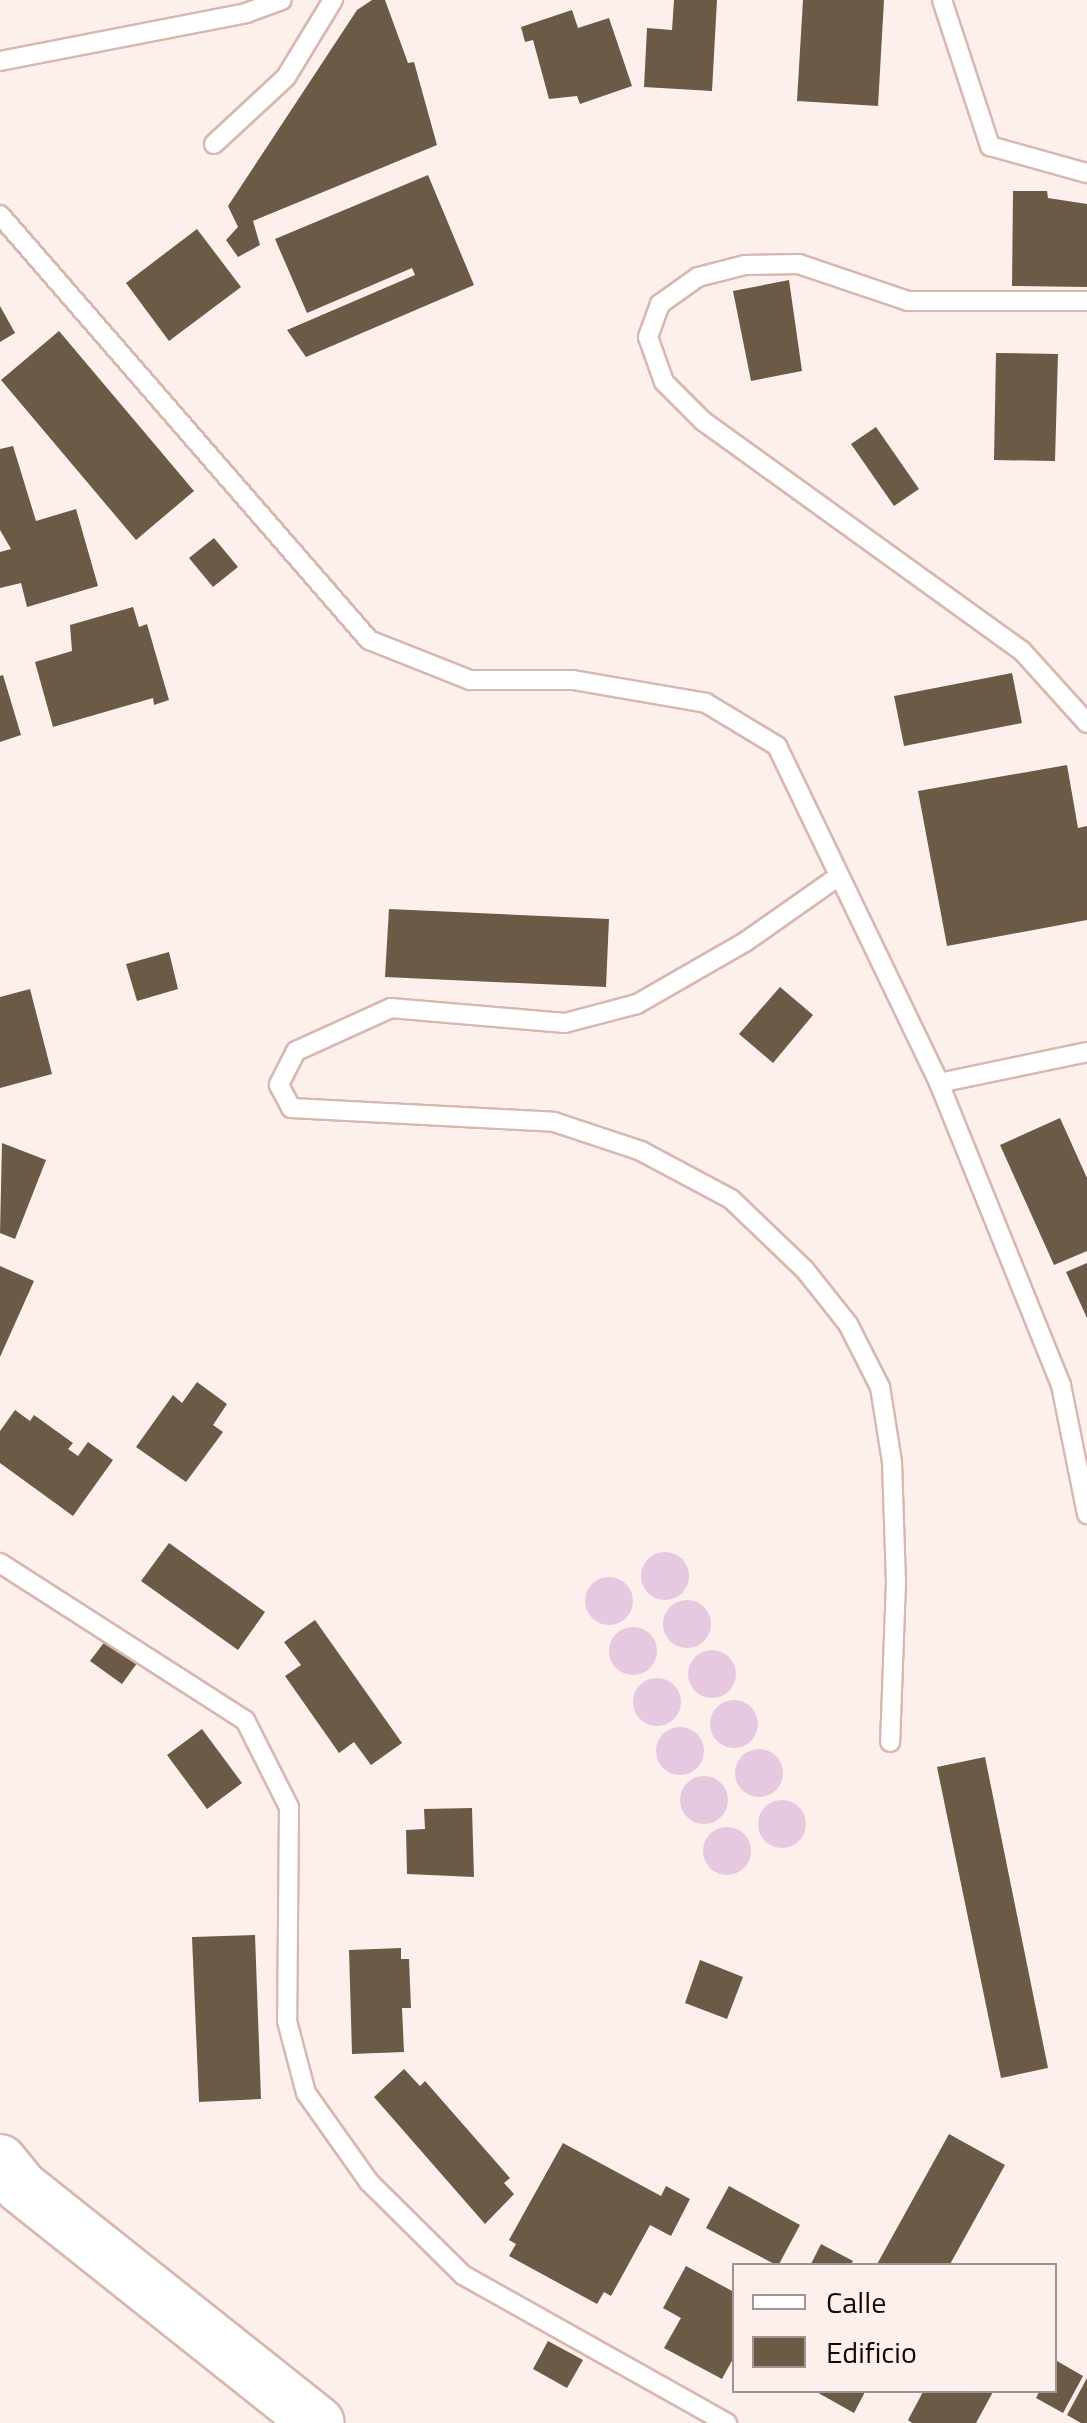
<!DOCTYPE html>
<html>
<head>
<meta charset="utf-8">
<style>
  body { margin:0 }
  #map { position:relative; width:1087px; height:2423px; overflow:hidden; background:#fdf0ec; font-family:"Titillium Web",sans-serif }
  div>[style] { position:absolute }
  .water>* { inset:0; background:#e7c8e1 }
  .round { border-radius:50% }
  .building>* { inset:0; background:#6b5a45 }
  .roads { filter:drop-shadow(2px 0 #d8b8ae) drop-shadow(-2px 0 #d8b8ae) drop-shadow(0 2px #d8b8ae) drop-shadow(0 -2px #d8b8ae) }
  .lane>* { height:18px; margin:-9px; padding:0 9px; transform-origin:9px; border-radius:9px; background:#fff }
  .secondary>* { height:52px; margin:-26px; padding:0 26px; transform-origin:26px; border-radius:26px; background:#fff }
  span { translate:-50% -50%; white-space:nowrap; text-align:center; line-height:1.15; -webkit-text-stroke:10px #fdf0ec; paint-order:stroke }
  .legend { position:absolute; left:732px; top:2263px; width:325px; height:130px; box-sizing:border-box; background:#fdf0ec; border:2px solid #9f9490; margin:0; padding:12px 18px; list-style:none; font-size:30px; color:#130907 }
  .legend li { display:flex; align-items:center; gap:20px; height:50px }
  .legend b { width:50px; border:2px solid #9f9490 }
</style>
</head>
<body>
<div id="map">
  <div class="water">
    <div class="round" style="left:641px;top:1552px;width:48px;height:48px"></div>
    <div class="round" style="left:585px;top:1577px;width:48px;height:48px"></div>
    <div class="round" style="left:663px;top:1600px;width:48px;height:48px"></div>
    <div class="round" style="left:609px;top:1627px;width:48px;height:48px"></div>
    <div class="round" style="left:688px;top:1650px;width:48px;height:48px"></div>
    <div class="round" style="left:633px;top:1678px;width:48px;height:48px"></div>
    <div class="round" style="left:710px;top:1700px;width:48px;height:48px"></div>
    <div class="round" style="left:656px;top:1727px;width:48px;height:48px"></div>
    <div class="round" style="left:735px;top:1749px;width:48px;height:48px"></div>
    <div class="round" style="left:680px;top:1776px;width:48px;height:48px"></div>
    <div class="round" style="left:758px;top:1800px;width:48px;height:48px"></div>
    <div class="round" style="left:703px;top:1827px;width:48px;height:48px"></div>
  </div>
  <div class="building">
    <div style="clip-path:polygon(372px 0,385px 0,408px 63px,414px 62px,437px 145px,253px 221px,260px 245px,238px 257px,226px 240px,238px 227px,228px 206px,357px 10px)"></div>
    <div style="clip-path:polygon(674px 0,717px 0,712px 91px,644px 87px,647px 28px,672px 30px)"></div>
    <div style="clip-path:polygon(803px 0,884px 0,878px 106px,797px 101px)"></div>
    <div style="clip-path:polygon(572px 10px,578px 28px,609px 18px,632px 86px,580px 104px,577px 96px,549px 99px,533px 40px,525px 42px,521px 27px)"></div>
    <div style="clip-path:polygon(428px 175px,474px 285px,306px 357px,287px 330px,415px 275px,412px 268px,307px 313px,275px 239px)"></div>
    <div style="clip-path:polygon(1013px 191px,1047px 191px,1048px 198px,1087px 204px,1087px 287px,1012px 286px)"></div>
    <div style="clip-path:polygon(197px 229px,241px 287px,169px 341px,126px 283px)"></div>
    <div style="clip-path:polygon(789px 280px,802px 371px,751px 381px,733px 291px)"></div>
    <div style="clip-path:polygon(0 306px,15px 333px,0 342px)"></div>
    <div style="clip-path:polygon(59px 331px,194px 491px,136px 540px,1px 380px)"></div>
    <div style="clip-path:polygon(996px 353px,1058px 354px,1055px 461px,994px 460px)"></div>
    <div style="clip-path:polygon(876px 427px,919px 489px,894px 506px,851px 444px)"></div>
    <div style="clip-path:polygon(13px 446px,36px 521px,76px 509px,98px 586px,27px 607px,21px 583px,0 588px,0 552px,11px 549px,0 530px,0 449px)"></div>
    <div style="clip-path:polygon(214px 538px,238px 567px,213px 587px,189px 558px)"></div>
    <div style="clip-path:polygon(133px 607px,139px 627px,147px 624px,169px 700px,154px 705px,153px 698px,53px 727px,35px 662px,72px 651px,70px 625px)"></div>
    <div style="clip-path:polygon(1012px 673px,1022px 723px,904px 746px,894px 696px)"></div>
    <div style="clip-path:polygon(3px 675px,21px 735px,0 742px,0 676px)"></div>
    <div style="clip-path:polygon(1067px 765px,1078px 828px,1087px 826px,1087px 920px,947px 946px,918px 791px)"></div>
    <div style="clip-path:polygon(389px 909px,609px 919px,606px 987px,385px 977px)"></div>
    <div style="clip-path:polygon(169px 952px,178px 989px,137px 1001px,126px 964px)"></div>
    <div style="clip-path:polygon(780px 987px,813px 1015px,773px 1063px,739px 1034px)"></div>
    <div style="clip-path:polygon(30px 989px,52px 1074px,0 1088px,0 997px)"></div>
    <div style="clip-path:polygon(1060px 1118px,1087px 1178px,1087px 1251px,1054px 1265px,1000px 1145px)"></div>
    <div style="clip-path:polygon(2px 1143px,46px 1160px,15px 1239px,0 1233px)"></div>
    <div style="clip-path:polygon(1087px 1263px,1087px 1318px,1066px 1272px)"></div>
    <div style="clip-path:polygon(0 1266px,34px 1281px,0 1357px)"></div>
    <div style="clip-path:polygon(197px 1382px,227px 1404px,213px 1425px,223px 1432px,186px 1482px,136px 1447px,173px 1395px,182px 1403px)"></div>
    <div style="clip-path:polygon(15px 1410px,30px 1421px,34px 1415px,73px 1443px,68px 1449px,78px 1456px,88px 1442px,113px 1460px,73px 1516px,0 1463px,0 1431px)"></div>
    <div style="clip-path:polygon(169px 1543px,265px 1612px,238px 1650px,141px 1581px)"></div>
    <div style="clip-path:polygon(315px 1620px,402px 1743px,371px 1765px,354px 1742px,339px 1753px,285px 1676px,301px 1665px,284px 1642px)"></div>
    <div style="clip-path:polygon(109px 1636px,140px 1659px,122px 1684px,90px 1661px)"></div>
    <div style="clip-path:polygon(202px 1729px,242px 1783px,207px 1809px,167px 1755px)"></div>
    <div style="clip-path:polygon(985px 1757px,1048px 2068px,1001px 2078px,937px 1767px)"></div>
    <div style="clip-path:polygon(472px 1808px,474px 1877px,407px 1874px,406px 1830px,425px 1829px,424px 1809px)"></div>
    <div style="clip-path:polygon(255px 1935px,261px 2099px,199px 2102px,192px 1937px)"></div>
    <div style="clip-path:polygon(401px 1948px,401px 1959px,409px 1959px,411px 2008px,402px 2008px,404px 2052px,352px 2054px,349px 1950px)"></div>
    <div style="clip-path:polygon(700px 1960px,743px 1977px,727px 2019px,685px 2003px)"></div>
    <div style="clip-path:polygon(404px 2069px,420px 2086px,425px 2081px,510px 2178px,504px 2183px,514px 2194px,485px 2224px,374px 2097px)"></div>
    <div style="clip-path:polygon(949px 2134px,1005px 2165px,949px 2266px,876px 2266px)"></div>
    <div style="clip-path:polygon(563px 2143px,661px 2196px,666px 2186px,690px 2199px,671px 2236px,650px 2225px,611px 2296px,604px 2292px,597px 2304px,509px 2256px,516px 2244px,509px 2240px)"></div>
    <div style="clip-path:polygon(729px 2186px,800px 2225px,778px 2266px,706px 2228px)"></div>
    <div style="clip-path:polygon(821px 2244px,853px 2261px,850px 2266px,810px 2266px)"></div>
    <div style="clip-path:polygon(686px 2266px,734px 2292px,734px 2357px,722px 2379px,664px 2348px,681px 2318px,663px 2308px)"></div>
    <div style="clip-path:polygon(548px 2341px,583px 2360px,567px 2388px,533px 2369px)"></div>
    <div style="clip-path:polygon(1057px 2361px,1083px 2376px,1063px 2413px,1036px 2398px,1040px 2390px,1054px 2390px)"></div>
    <div style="clip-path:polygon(1087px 2378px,1087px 2423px,1081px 2423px,1067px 2415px)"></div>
    <div style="clip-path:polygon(813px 2390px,866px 2390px,854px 2413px)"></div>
    <div style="clip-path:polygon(924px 2390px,994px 2390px,976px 2423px,912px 2423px,908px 2420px)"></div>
  </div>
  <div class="roads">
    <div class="lane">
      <div style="left:942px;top:0;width:154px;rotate:71.8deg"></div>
      <div style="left:990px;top:146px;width:101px;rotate:15.6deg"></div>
      <div style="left:0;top:61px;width:251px;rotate:-11deg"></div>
      <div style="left:246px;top:13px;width:38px;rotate:-20deg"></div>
      <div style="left:214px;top:144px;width:98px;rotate:-42.9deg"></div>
      <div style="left:286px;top:77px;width:90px;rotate:-58.6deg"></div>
      <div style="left:0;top:215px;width:563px;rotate:49.03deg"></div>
      <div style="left:369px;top:640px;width:109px;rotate:21.6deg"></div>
      <div style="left:470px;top:680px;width:103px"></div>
      <div style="left:573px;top:680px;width:135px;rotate:9.8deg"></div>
      <div style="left:706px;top:703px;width:83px;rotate:31.2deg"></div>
      <div style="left:777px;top:746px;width:374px;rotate:64.3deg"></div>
      <div style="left:939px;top:1083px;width:326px;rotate:68deg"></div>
      <div style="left:1061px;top:1385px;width:132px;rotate:78.6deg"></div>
      <div style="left:1087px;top:301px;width:179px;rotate:180deg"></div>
      <div style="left:908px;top:301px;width:115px;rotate:-161.3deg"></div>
      <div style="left:799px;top:264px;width:54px;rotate:178.9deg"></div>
      <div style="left:745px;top:265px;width:49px;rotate:165.7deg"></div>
      <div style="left:698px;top:277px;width:47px;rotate:144.6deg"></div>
      <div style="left:660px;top:304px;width:35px;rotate:110deg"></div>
      <div style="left:648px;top:337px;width:48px;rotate:70.4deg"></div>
      <div style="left:664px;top:382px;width:55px;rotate:45deg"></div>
      <div style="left:703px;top:421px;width:393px;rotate:35.8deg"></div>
      <div style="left:1022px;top:651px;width:97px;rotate:47.9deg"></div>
      <div style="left:839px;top:876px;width:115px;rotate:144.9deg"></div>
      <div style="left:745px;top:942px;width:125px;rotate:150.1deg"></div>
      <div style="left:637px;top:1004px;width:74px;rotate:165.2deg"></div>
      <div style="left:565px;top:1023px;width:175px;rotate:-175.1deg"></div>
      <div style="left:391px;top:1008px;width:104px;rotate:155.6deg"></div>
      <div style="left:296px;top:1051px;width:38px;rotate:117deg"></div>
      <div style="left:279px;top:1085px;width:26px;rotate:62deg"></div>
      <div style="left:291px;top:1108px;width:263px;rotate:3deg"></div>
      <div style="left:554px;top:1122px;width:92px;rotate:18.4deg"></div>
      <div style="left:641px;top:1151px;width:102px;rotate:28.1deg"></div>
      <div style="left:731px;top:1199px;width:103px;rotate:43.8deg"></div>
      <div style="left:805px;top:1270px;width:69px;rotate:51.5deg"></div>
      <div style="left:848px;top:1324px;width:71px;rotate:63.1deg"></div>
      <div style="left:880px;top:1387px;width:76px;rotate:80.9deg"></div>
      <div style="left:892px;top:1462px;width:120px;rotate:88.1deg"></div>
      <div style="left:896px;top:1582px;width:160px;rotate:92.1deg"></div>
      <div style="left:939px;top:1083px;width:151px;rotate:-11.8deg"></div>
      <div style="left:0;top:1563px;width:291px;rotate:32.7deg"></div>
      <div style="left:245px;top:1720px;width:97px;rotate:63.2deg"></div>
      <div style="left:289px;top:1807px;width:214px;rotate:90.5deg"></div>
      <div style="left:287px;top:2021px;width:74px;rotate:75.2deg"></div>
      <div style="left:306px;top:2093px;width:109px;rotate:54.7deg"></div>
      <div style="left:369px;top:2182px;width:132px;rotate:44.7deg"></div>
      <div style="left:463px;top:2275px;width:303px;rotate:29.3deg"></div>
    </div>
    <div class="secondary">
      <div style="left:0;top:2161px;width:33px;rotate:51deg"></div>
      <div style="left:21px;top:2187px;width:379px;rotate:38.5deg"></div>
    </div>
  </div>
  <ul class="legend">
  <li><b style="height:12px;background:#fff"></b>Calle</li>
  <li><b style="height:28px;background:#6b5a45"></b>Edificio</li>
  </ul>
</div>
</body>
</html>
